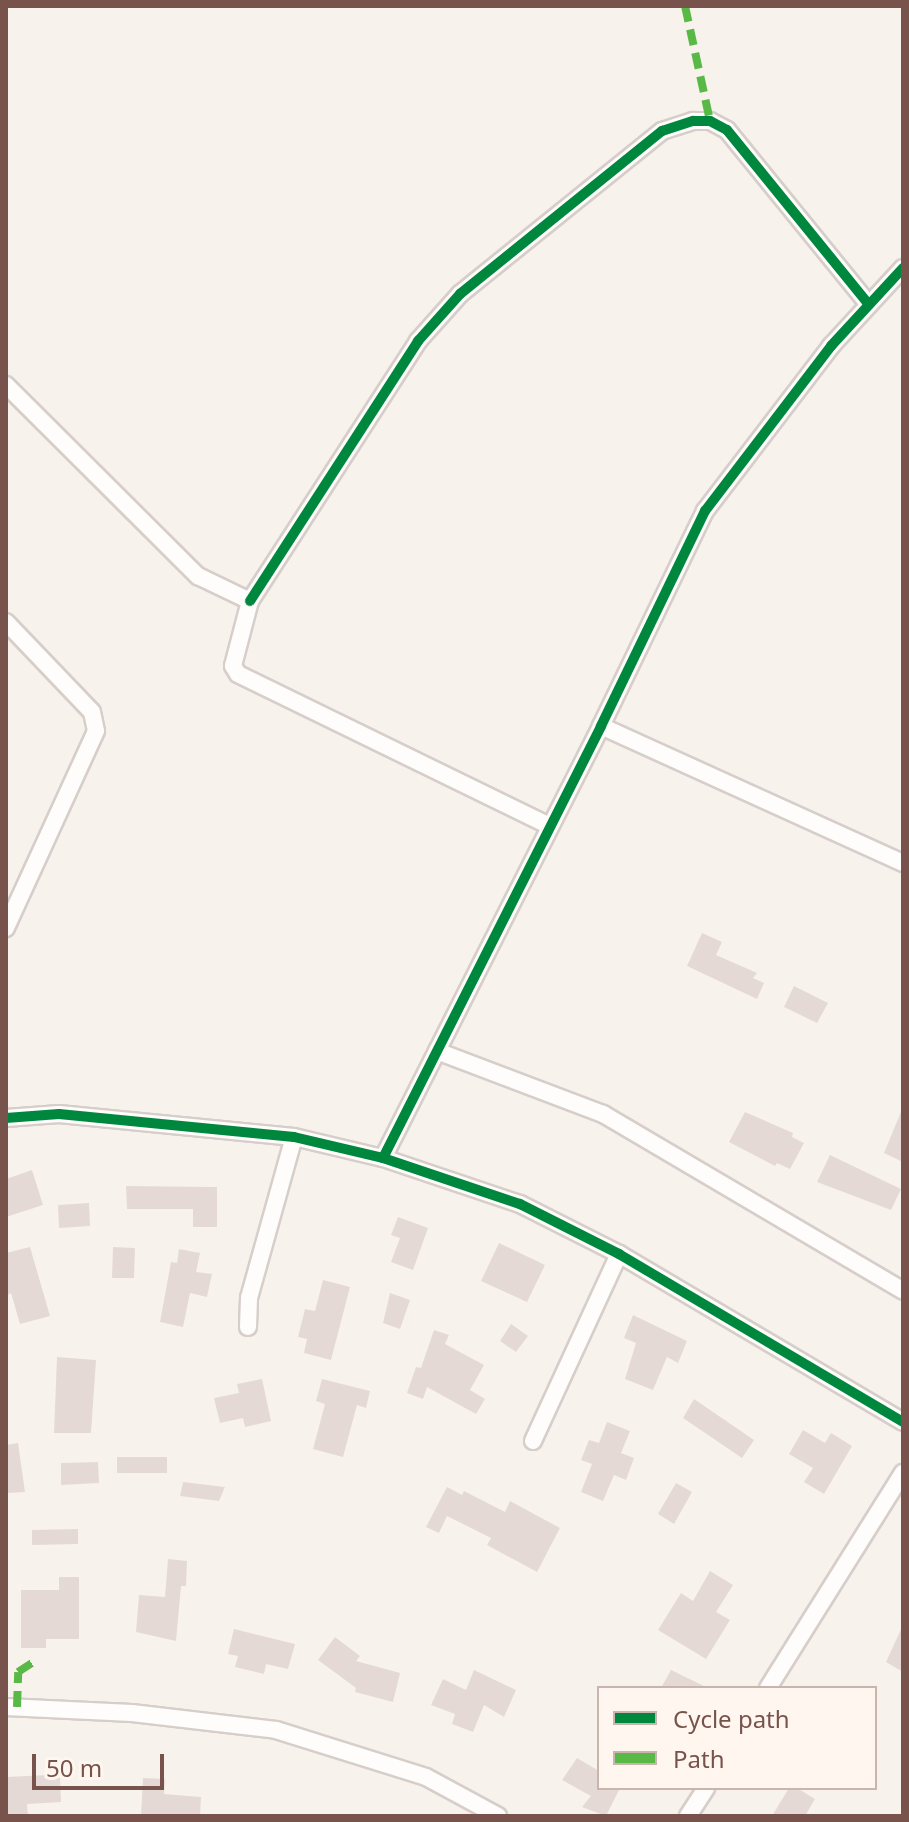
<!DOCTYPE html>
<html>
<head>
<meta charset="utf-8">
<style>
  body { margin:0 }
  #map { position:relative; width:909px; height:1822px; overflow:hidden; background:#f8f2ed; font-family:"Noto Sans",sans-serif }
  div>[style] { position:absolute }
  .building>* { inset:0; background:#e5d9d5 }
  .roads { filter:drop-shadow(2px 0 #d7ceca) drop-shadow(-2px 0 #d7ceca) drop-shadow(0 2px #d7ceca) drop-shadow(0 -2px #d7ceca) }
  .minor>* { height:16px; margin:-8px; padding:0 8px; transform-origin:8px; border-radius:8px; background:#fefdfc }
  .quiet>* { height:8px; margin-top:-4px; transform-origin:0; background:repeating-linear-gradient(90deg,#58b947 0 16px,transparent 0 24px) }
  .cycleway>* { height:10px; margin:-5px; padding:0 5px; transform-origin:5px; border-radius:5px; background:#00873e }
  span { translate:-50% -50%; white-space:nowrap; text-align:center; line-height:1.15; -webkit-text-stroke:7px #fff6f0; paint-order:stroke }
  .frame { position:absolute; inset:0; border:8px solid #78534c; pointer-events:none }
  .legend { position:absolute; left:597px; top:1686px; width:280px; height:104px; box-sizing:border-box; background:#fff6f0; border:2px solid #c9b5ae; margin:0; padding:10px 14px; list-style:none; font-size:24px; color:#78534c }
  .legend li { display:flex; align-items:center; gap:16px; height:40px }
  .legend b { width:40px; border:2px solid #c9b5ae }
  .scale { position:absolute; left:32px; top:1754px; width:132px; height:36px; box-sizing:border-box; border:4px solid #78534c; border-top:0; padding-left:10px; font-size:24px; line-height:28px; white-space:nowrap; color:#78534c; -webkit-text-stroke:6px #fff6f0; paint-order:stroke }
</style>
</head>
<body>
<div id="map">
  <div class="building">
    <div style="clip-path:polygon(702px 933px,722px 942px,716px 955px,757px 973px,753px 978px,764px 983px,757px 999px,687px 966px)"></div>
    <div style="clip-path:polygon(794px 986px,828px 1003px,817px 1023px,784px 1007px)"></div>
    <div style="clip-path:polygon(903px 1107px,903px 1162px,884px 1153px)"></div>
    <div style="clip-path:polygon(745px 1112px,793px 1133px,792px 1137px,804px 1143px,790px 1169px,777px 1163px,775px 1166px,729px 1142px)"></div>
    <div style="clip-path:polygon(830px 1155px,901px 1189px,891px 1210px,817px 1182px)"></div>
    <div style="clip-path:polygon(32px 1170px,43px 1205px,6px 1217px,6px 1179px)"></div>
    <div style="clip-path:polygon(126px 1186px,217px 1187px,217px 1227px,193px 1227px,193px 1209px,127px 1209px)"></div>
    <div style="clip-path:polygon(89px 1203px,90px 1226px,59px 1228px,58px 1205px)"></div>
    <div style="clip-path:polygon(398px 1217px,428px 1228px,413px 1270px,391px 1262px,400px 1238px,391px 1235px)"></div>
    <div style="clip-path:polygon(499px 1243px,545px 1265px,527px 1302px,481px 1281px)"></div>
    <div style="clip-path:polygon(30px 1247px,50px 1316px,20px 1324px,11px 1293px,6px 1296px,6px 1253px)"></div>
    <div style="clip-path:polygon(113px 1247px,135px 1248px,134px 1278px,112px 1278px)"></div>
    <div style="clip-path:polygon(179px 1249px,200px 1253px,196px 1272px,212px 1274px,207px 1297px,190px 1293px,183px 1327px,160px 1322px,171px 1262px,177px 1263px)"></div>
    <div style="clip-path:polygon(323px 1280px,350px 1287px,331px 1360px,304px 1353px,307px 1339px,298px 1337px,305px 1309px,315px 1311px)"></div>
    <div style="clip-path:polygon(390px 1293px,410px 1300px,400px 1329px,383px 1323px)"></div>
    <div style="clip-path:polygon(633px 1315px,687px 1341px,678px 1363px,667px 1357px,653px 1390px,625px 1379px,636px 1343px,624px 1338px)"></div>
    <div style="clip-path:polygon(511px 1324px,528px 1336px,516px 1352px,500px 1341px)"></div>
    <div style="clip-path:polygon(434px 1330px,449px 1335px,445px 1344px,484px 1365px,470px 1390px,485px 1399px,476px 1414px,427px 1387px,423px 1399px,407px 1393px,416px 1367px,421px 1368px)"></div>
    <div style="clip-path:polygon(57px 1357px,96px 1360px,91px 1433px,54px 1433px)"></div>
    <div style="clip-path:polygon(262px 1379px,271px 1421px,245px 1427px,243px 1418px,220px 1423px,214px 1398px,239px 1393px,237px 1384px)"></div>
    <div style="clip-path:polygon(322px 1379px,370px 1391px,366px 1408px,357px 1405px,343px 1457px,313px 1449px,325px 1404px,316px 1401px)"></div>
    <div style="clip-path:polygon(694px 1399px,754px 1440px,742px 1458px,683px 1418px)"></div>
    <div style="clip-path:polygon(607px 1422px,630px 1431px,621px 1453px,634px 1458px,626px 1480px,614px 1475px,603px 1501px,581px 1492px,592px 1464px,581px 1460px,589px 1440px,599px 1443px)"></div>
    <div style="clip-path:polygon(803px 1430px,825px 1443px,831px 1433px,852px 1446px,824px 1494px,804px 1482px,813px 1468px,789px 1454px)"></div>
    <div style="clip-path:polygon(18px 1443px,25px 1492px,6px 1493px,6px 1445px)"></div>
    <div style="clip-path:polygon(117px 1457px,167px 1457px,167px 1473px,117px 1473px)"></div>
    <div style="clip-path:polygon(98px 1462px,99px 1483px,61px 1485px,61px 1463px)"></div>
    <div style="clip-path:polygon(183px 1482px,225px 1487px,219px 1501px,180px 1496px)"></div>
    <div style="clip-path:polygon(676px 1483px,692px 1492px,674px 1524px,658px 1514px)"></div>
    <div style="clip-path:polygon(447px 1487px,462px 1495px,464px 1491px,505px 1512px,510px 1501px,560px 1528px,537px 1572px,487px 1545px,491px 1538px,447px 1516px,439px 1533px,426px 1527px)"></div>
    <div style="clip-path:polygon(78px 1529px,78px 1544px,32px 1545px,32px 1530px)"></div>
    <div style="clip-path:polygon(168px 1559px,187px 1561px,186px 1586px,181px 1586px,176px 1641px,136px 1632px,139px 1595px,165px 1597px)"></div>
    <div style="clip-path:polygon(710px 1571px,733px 1585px,716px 1612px,730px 1620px,706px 1659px,658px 1630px,681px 1593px,693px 1601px)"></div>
    <div style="clip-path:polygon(59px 1577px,79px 1577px,79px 1639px,46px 1639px,46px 1648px,21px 1648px,21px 1590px,59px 1590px)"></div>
    <div style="clip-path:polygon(903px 1625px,903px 1672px,886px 1662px)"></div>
    <div style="clip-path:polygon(234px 1629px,295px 1644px,288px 1669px,266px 1664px,264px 1674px,235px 1667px,238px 1656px,228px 1654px)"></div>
    <div style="clip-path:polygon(335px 1637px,360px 1656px,356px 1661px,400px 1673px,393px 1702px,355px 1692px,356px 1688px,318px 1660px)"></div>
    <div style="clip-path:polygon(474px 1670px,516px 1690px,504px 1717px,484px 1705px,473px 1732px,452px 1724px,455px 1714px,431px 1705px,443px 1679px,466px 1690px)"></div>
    <div style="clip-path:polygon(671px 1670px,708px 1688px,661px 1688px)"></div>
    <div style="clip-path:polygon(577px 1758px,599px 1771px,599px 1788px,620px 1788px,606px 1816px,582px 1807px,591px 1796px,562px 1780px)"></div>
    <div style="clip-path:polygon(48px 1775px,48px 1779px,60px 1778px,61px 1802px,27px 1804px,28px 1816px,6px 1816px,6px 1777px)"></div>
    <div style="clip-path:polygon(143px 1778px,165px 1779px,164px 1794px,201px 1797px,200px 1816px,141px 1816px)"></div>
    <div style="clip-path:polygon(789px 1788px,797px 1788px,815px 1799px,805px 1816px,772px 1816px)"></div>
  </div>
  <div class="roads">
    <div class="minor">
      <div style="left:6px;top:385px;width:271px;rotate:44.9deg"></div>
      <div style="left:198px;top:576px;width:58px;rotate:25.7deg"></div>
      <div style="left:250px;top:601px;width:67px;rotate:104.7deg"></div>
      <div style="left:233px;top:666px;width:9px;rotate:58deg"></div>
      <div style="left:238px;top:674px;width:347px;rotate:26deg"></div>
      <div style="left:250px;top:601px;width:310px;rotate:-57.1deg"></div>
      <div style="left:418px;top:341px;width:63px;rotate:-48.2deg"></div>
      <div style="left:460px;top:294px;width:260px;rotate:-38.9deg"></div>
      <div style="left:662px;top:131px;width:33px;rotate:-18deg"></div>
      <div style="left:693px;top:121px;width:17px"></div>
      <div style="left:710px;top:121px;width:19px;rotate:28deg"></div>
      <div style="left:727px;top:130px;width:225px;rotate:50.9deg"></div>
      <div style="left:6px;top:622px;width:124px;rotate:46.3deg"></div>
      <div style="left:92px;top:712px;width:19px;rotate:78deg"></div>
      <div style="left:96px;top:731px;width:217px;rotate:114.6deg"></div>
      <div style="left:601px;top:726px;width:332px;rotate:24.4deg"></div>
      <div style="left:437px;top:1051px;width:178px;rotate:20.8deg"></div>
      <div style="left:603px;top:1114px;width:348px;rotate:30.5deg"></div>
      <div style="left:6px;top:1118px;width:53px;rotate:-4.3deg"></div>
      <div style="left:59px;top:1114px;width:236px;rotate:5.6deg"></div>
      <div style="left:294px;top:1137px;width:91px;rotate:13.3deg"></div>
      <div style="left:383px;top:1158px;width:145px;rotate:18.6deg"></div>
      <div style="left:520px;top:1204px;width:111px;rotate:26.8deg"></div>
      <div style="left:619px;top:1254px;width:330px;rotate:30.6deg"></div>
      <div style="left:383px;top:1158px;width:484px;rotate:-63.2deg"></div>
      <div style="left:601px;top:726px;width:239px;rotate:-64.2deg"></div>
      <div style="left:705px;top:511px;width:208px;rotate:-52.6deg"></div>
      <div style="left:831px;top:346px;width:106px;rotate:-47.3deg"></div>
      <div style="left:248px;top:1327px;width:29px;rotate:-88deg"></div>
      <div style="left:249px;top:1298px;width:167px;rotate:-74.4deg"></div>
      <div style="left:533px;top:1441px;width:206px;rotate:-65.3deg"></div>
      <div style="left:768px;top:1688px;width:254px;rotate:-57.9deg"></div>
      <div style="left:6px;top:1707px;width:126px;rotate:2.7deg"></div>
      <div style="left:132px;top:1713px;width:145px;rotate:6.7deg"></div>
      <div style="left:276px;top:1730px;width:157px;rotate:17.4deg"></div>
      <div style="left:426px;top:1777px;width:82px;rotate:28.4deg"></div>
      <div style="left:688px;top:1816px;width:33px;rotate:-57deg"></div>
    </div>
  </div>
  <div class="quiet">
    <div style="left:685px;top:6px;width:118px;rotate:77.7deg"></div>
    <div style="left:17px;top:1707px;width:35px;rotate:-88deg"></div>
    <div style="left:18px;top:1672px;width:17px;rotate:-33deg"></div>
  </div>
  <div class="cycleway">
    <div style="left:250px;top:601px;width:310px;rotate:-57.1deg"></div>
    <div style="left:418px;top:341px;width:63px;rotate:-48.2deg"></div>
    <div style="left:460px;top:294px;width:260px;rotate:-38.9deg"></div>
    <div style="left:662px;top:131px;width:33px;rotate:-18deg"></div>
    <div style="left:693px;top:121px;width:17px"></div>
    <div style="left:710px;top:121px;width:19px;rotate:28deg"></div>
    <div style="left:727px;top:130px;width:225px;rotate:50.9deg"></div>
    <div style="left:6px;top:1118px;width:53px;rotate:-4.3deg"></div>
    <div style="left:59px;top:1114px;width:236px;rotate:5.6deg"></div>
    <div style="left:294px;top:1137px;width:91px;rotate:13.3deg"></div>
    <div style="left:383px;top:1158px;width:145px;rotate:18.6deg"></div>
    <div style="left:520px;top:1204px;width:111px;rotate:26.8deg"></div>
    <div style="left:619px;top:1254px;width:330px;rotate:30.6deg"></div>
    <div style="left:383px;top:1158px;width:484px;rotate:-63.2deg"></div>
    <div style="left:601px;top:726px;width:239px;rotate:-64.2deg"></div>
    <div style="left:705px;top:511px;width:208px;rotate:-52.6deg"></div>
    <div style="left:831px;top:346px;width:106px;rotate:-47.3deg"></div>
  </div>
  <div class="frame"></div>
  <ul class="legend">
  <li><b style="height:10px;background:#00873e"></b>Cycle path</li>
  <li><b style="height:10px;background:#58b947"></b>Path</li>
  </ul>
  <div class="scale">50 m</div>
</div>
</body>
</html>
